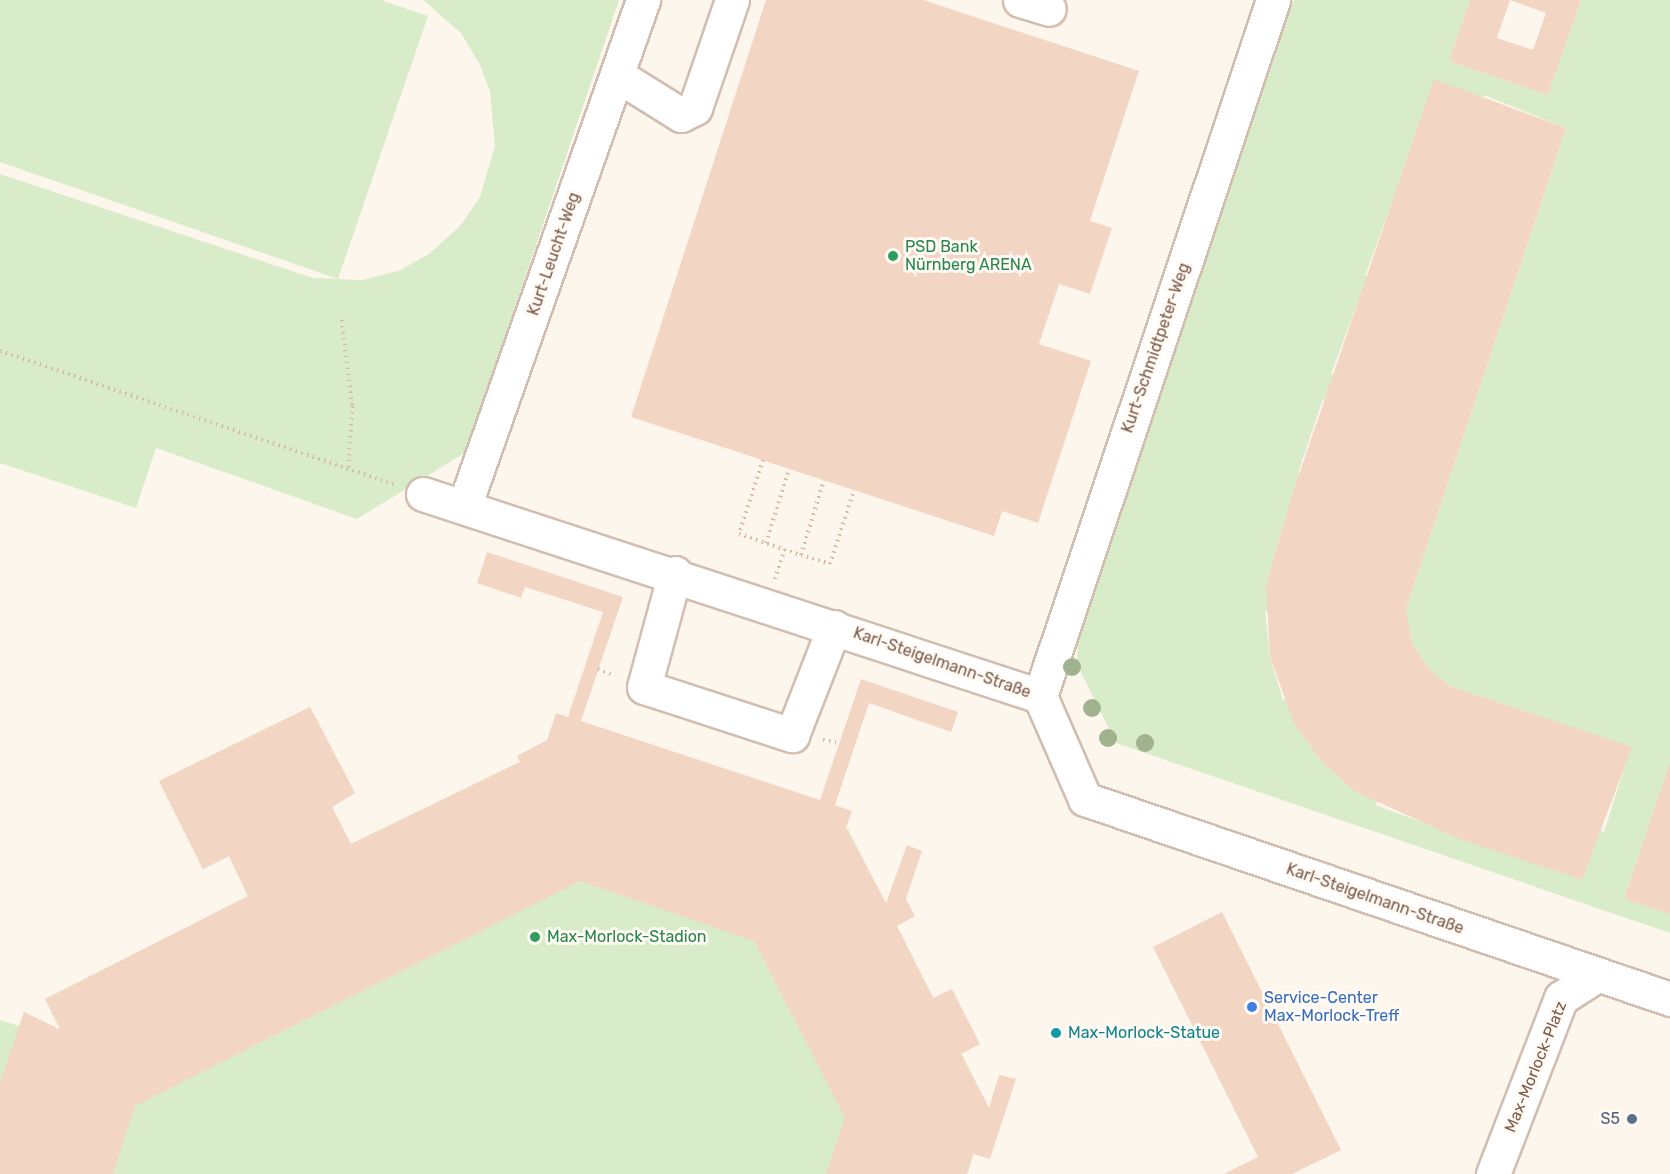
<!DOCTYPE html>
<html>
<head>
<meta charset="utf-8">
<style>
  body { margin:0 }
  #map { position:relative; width:1670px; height:1174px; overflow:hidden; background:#fdf6ec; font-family:Rubik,sans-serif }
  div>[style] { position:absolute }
  .green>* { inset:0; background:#d8ecc9 }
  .building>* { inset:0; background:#f3d5c3 }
  .path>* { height:4px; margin-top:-2px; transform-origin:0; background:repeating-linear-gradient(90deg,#d9b8a5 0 1.5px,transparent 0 6px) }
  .roads { filter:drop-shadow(2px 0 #d1beb0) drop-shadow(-2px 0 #d1beb0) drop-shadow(0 2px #d1beb0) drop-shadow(0 -2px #d1beb0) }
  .minor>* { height:33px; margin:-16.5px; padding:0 16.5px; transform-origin:16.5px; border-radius:16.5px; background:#fff }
  .trees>* { width:18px; height:18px; margin:-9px; border-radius:50%; background:#a0b28e }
  .dots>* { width:16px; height:16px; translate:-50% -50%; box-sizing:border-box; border:3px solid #fffaf3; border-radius:50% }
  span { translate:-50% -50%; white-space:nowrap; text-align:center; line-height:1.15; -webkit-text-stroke:6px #fffaf3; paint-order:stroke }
  .leisure-label { font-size:16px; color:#27864d }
  .left { translate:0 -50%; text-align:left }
  .street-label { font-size:16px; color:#7a5c4d }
  .shop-label { font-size:16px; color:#366cbe }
  .culture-label { font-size:16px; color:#0d838f }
  .service-label { font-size:16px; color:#4e5e75 }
  .right { translate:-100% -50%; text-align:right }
</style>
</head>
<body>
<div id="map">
  <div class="green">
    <div style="clip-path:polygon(0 0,381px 0,428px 16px,338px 279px,0 162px)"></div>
    <div style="clip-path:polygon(423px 0,619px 0,466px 452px,357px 519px,156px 448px,136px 508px,0 463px,0 174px,313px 278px,362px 280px,398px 271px,429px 254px,460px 226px,480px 197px,495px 146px,490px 91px,480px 65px,461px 33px)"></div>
    <div style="clip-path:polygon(evenodd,1294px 0,1470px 0,1449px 61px,1548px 95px,1581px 0,1670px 0,1670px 763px,1624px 898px,1670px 859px,1670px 933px,1116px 743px,1077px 664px,1078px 635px,1294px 0,1484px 95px,1566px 128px,1406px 609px,1412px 643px,1429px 669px,1450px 686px,1631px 747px,1604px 832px,1575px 822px,1558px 872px,1375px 805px,1404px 762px,1354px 791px,1320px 760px,1294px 723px,1329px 677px,1283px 700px,1270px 657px,1265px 611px,1317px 613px,1266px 585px,1291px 498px,1340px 513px,1348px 489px,1298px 473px,1323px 399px,1373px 413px,1381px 389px,1331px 374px,1358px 301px,1407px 316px,1415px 292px,1365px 276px,1392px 202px,1449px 194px,1400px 178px,1426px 104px,1476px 119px,1484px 95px)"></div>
    <div style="clip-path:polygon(310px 707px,355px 793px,332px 807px,351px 844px,570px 738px,848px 829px,989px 1108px,967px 1174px,0 1174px,0 1020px,19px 1026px,24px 1012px,60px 1030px,45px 999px,248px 897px,229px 856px,203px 869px,159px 781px)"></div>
  </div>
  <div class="building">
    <div style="clip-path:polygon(766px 0,923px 0,1139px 71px,1090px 221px,1112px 228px,1090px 294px,1059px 284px,1039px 344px,1091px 361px,1038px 523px,1002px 511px,994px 536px,631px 417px)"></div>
    <div style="clip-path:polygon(1470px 0,1510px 0,1497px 38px,1533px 50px,1546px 13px,1510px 0,1581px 0,1548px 95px,1449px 61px)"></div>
    <div style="clip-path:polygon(1434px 79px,1566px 128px,1406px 609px,1412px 643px,1429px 669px,1450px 686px,1632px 747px,1582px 880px,1459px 839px,1354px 791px,1320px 760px,1294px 723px,1270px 657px,1266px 585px,1291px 498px)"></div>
    <div style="clip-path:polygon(487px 552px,623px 597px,581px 721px,820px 800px,861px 679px,958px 712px,951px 732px,869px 703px,835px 805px,852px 811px,846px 828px,886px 903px,907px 845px,922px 851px,906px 899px,915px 916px,897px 926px,933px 998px,952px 989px,980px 1044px,961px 1054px,989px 1108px,999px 1075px,1016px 1079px,990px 1159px,973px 1154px,967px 1174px,826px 1174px,845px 1118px,754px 941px,580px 881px,135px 1106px,113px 1174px,0 1174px,0 1083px,24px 1012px,61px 1030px,45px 999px,248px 896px,229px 856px,203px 869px,159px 781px,310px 707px,355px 793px,332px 807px,351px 844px,520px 762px,517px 756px,547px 740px,556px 713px,568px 717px,603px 612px,525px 587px,521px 598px,477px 583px)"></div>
    <div style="clip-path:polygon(1670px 762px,1670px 914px,1624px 899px)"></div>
    <div style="clip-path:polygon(1222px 912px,1341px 1150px,1292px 1174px,1224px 1174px,1258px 1157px,1153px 947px)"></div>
  </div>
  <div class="path">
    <div style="left:342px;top:320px;width:87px;rotate:83.4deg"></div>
    <div style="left:352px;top:406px;width:63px;rotate:93.6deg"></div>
    <div style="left:0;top:351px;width:419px;rotate:18.7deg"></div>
    <div style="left:763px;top:460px;width:78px;rotate:108deg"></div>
    <div style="left:739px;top:534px;width:65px;rotate:18.7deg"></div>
    <div style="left:801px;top:555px;width:30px;rotate:17deg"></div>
    <div style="left:830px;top:564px;width:78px;rotate:-72deg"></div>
    <div style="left:766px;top:543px;width:77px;rotate:-72.7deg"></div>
    <div style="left:801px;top:555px;width:78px;rotate:-73deg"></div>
    <div style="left:775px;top:579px;width:32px;rotate:-72deg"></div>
    <div style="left:598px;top:669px;width:18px;rotate:22deg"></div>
    <div style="left:823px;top:740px;width:16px;rotate:11deg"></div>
  </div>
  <div class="roads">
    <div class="minor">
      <div style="left:1020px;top:0;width:30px;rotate:17deg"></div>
      <div style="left:617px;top:75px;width:75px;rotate:32deg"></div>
      <div style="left:681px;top:115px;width:16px;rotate:-27deg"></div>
      <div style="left:695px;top:108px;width:114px;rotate:-71.1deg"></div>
      <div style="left:423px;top:494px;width:649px;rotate:18.13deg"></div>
      <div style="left:1040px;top:696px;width:112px;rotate:66.4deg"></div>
      <div style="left:1085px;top:799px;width:618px;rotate:18.87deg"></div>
      <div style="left:464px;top:507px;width:538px;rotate:-70.55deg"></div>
      <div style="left:675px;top:573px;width:118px;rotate:105.2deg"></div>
      <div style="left:644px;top:687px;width:156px;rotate:18deg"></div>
      <div style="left:792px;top:735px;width:116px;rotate:-68.7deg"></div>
      <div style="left:1040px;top:696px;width:734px;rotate:-71.49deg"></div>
      <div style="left:1493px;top:1174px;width:189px;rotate:-68.9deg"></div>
      <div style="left:1561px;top:998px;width:43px;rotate:-32.6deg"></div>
    </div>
  </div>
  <div class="trees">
    <div style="left:1072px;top:667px"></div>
    <div style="left:1092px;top:708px"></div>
    <div style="left:1108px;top:738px"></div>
    <div style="left:1145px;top:743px"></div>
  </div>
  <div class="dots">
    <div style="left:893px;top:256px;background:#2e9e5b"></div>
    <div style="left:535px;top:937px;background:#2e9e5b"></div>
    <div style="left:1252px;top:1007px;background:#3f7fe0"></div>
    <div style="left:1056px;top:1033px;background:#0f9aa8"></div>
    <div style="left:1632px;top:1119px;background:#5c6f8a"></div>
  </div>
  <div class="leisure-label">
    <span class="left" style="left:905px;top:256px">PSD Bank<br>Nürnberg ARENA</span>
    <span class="left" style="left:547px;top:937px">Max-Morlock-Stadion</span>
  </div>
  <div class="street-label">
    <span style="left:554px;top:254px;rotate:-71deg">Kurt-Leucht-Weg</span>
    <span style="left:1156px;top:348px;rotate:-71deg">Kurt-Schmidtpeter-Weg</span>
    <span style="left:942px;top:663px;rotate:19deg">Karl-Steigelmann-Straße</span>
    <span style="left:1375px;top:899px;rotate:19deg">Karl-Steigelmann-Straße</span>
    <span style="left:1536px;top:1067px;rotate:-68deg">Max-Morlock-Platz</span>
  </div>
  <div class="shop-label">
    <span class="left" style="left:1264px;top:1007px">Service-Center<br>Max-Morlock-Treff</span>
  </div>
  <div class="culture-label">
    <span class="left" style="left:1068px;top:1033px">Max-Morlock-Statue</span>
  </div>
  <div class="service-label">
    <span class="right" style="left:1620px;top:1119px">S5</span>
  </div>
</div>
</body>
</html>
